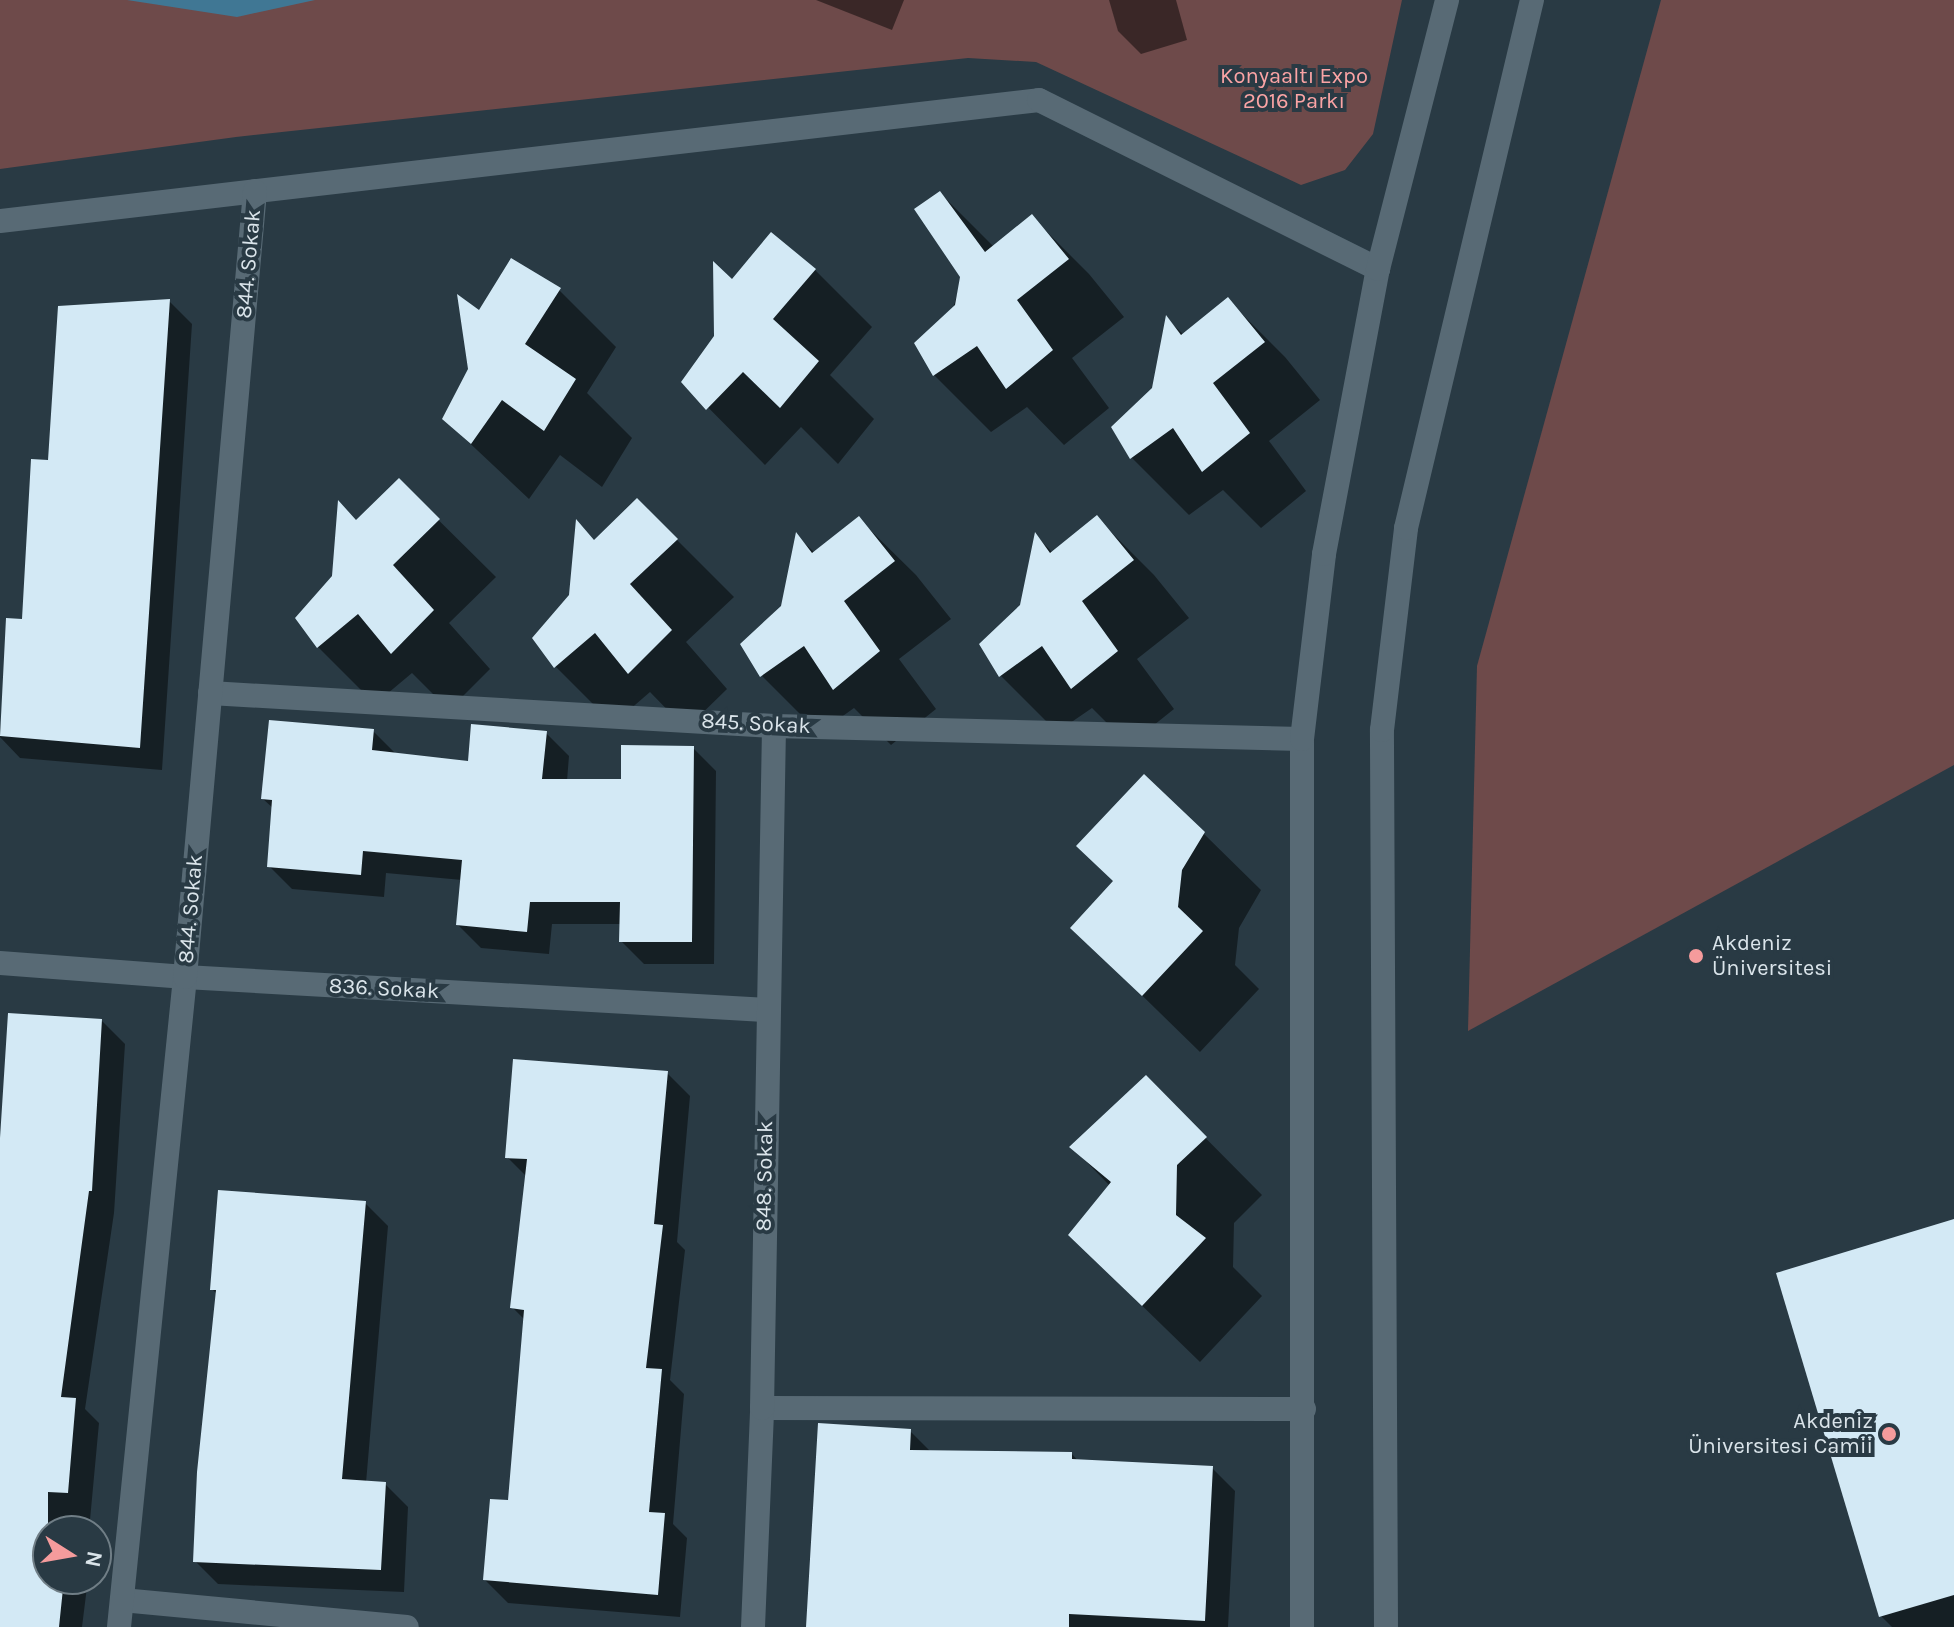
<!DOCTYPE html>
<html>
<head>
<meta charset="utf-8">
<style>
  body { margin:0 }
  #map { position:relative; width:1954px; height:1627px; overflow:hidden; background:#293a44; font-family:Karla,sans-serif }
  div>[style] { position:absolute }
  .green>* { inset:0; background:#6e4a4a }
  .water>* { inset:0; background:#407794 }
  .shadow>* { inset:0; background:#0007 }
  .building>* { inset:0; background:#d3e9f5 }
  .minor>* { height:24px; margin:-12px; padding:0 12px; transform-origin:12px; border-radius:12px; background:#586a75 }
  .dots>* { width:22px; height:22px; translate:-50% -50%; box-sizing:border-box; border:4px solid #293a44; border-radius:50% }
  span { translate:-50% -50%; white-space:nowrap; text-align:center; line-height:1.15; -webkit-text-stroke:8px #293a44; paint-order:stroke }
  .park-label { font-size:22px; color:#fba4a5 }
  .street-label { font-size:22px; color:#dae4ea }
  .poi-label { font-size:22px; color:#dae4ea }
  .left { translate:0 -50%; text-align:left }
  .right { translate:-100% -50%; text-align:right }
  .north { position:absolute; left:32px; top:1515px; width:80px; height:80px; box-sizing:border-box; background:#293a44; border:2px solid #707e86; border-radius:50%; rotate:101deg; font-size:22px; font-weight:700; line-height:32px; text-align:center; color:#dae4ea }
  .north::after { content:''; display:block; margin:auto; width:28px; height:36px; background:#f59b9c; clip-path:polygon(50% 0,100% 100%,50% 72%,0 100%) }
</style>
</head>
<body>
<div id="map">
  <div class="green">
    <div style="clip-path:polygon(0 0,1402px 0,1373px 134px,1345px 170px,1301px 185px,1036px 62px,968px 58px,236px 137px,0 169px)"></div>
    <div style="clip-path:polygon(1661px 0,1954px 0,1954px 765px,1468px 1031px,1477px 666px)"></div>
  </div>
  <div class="water">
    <div style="clip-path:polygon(127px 0,315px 0,237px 17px)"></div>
  </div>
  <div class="shadow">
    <div style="clip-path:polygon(816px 0,904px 0,892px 30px)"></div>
    <div style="clip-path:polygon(1109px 0,1176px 0,1187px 40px,1141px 54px,1118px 31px)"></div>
    <div style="clip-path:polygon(940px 193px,994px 247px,1032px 217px,1089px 274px,1124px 317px,1072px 358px,1109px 408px,1064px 445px,1027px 407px,991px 432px,934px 375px,962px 277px)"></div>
    <div style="clip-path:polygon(815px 270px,872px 327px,830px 375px,874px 419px,838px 464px,801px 427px,765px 465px,683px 382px,716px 337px,732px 282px)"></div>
    <div style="clip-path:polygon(559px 290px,616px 347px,587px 393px,632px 438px,602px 487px,560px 455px,529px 499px,444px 419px,470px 369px,480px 312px)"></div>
    <div style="clip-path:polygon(1228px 300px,1285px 357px,1320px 400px,1269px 441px,1306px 491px,1261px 528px,1223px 490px,1189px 515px,1132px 458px,1154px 389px,1167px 319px,1184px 335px)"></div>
    <div style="clip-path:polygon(169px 301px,192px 324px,162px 770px,20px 758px,0 737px,8px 620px,23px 621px,50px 462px)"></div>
    <div style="clip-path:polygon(399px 481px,496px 577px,449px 623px,490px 669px,449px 710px,412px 673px,375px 704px,318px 647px,297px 619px,334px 577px,357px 522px)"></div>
    <div style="clip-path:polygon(637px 500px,734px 597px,686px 642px,727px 689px,686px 729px,650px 692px,613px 724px,556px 667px,535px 638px,571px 596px,595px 541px)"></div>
    <div style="clip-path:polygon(858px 518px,916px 575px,951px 619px,899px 659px,936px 709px,891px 745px,854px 708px,819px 733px,762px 676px,743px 645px,783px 607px,797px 536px,815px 553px)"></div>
    <div style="clip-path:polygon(1097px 518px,1154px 575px,1189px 618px,1137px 659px,1174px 709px,1129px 745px,1092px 708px,1057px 732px,1000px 675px,1022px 606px,1036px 536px,1053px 553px)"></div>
    <div style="clip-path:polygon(373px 731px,397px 755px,470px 763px,546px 733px,569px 756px,567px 781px,623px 781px,693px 748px,716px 771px,714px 964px,644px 964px,621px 941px,621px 924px,552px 924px,549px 954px,481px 948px,458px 925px,462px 880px,386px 873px,384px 897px,292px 889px,269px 866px,274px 809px,263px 799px)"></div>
    <div style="clip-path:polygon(1203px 833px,1261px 890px,1239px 928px,1235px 965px,1259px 989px,1200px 1052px,1073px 928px)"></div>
    <div style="clip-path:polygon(102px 1021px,125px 1044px,114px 1213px,85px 1409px,99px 1423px,89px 1531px,48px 1531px,48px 1579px,88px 1579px,82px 1627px,0 1627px,0 1169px)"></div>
    <div style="clip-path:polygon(667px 1073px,690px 1096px,677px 1242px,685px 1250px,670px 1380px,684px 1394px,673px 1524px,687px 1538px,680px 1617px,508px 1603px,485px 1580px,510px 1502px,525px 1320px,512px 1307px,527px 1177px,507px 1157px)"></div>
    <div style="clip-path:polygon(1146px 1078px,1262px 1195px,1234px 1223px,1233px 1267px,1262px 1296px,1200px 1362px,1128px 1292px,1110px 1186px,1072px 1147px)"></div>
    <div style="clip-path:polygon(365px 1203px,388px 1226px,366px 1483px,385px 1484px,408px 1507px,404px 1592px,218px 1584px,195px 1561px,218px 1295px,212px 1289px)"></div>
    <div style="clip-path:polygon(1954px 1221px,1954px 1627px,1892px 1627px,1881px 1616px)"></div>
    <div style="clip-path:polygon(910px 1431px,931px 1452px,1072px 1454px,1079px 1462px,1212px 1468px,1235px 1491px,1228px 1627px,809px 1627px)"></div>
  </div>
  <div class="building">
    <div style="clip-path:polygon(940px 191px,985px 252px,1032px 214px,1069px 259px,1017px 300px,1053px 350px,1006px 389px,977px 346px,933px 376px,914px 343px,955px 305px,960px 277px,914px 209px)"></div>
    <div style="clip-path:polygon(771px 232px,816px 269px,773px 319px,819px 361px,780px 408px,743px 372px,706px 410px,681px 382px,714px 336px,713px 261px,732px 279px)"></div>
    <div style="clip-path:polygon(511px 258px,561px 288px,525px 344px,576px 379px,544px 431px,502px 400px,471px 444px,442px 419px,468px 369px,457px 294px,479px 310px)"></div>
    <div style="clip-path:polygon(1228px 297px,1265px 342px,1213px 383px,1250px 433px,1202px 472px,1173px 428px,1130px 459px,1111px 427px,1152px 388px,1166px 315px,1181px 335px)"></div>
    <div style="clip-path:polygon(170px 299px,140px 748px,0 736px,6px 618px,22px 619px,31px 459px,48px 460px,58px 306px)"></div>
    <div style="clip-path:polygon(399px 478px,440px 519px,393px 565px,434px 610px,391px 654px,358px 614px,317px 648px,295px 618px,332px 576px,338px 500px,356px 520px)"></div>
    <div style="clip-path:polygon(637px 498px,678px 539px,630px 584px,672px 630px,628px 674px,595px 633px,554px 668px,532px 638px,569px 595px,576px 519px,594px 540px)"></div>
    <div style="clip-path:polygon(1097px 515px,1134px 560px,1082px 601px,1118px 651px,1071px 689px,1042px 646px,999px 677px,979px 644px,1020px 605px,1035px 532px,1050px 553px)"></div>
    <div style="clip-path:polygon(859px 516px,895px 561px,844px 601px,880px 651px,833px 690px,804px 646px,760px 677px,740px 644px,781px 606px,796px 532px,812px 553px)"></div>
    <div style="clip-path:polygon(269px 720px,374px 729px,372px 750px,468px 761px,471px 724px,547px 731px,542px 779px,621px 779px,621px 745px,694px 746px,692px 942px,619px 942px,620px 902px,530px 902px,527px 932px,456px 925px,462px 860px,363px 851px,361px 875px,267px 867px,272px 800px,261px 799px)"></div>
    <div style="clip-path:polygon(1144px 774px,1205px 832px,1182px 870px,1178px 907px,1203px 931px,1142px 996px,1070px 928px,1113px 881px,1076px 846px)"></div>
    <div style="clip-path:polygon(8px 1013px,102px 1019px,92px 1191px,89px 1191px,61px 1397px,76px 1398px,68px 1493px,48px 1492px,48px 1579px,64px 1579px,59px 1627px,0 1627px,0 1138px)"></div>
    <div style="clip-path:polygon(513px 1059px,668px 1071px,654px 1224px,663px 1225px,646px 1368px,662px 1369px,649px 1512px,665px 1513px,658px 1595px,483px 1580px,490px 1499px,508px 1500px,524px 1310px,510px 1308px,527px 1159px,505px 1158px)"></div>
    <div style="clip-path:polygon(1146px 1075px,1207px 1137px,1177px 1165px,1176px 1215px,1206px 1238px,1142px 1306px,1068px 1235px,1111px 1182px,1069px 1147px)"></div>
    <div style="clip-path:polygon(218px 1190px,366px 1201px,342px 1479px,386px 1482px,381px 1570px,193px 1562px,197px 1472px,216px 1290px,210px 1290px)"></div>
    <div style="clip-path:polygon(1954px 1219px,1954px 1595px,1879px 1617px,1776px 1273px)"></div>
    <div style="clip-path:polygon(818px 1423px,911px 1429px,910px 1450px,1072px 1452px,1072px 1459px,1213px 1466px,1205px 1621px,1069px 1614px,1069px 1627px,806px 1627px)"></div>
  </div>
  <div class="minor">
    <div style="left:0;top:221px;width:1046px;rotate:-6.64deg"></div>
    <div style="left:1039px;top:100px;width:379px;rotate:26.5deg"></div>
    <div style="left:210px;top:693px;width:565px;rotate:3.35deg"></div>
    <div style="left:774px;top:726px;width:528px;rotate:1.41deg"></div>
    <div style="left:0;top:963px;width:186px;rotate:4.3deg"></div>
    <div style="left:185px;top:977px;width:583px;rotate:3.25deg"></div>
    <div style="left:762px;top:1408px;width:542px;rotate:0.11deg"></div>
    <div style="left:122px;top:1600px;width:286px;rotate:5.4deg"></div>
    <div style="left:119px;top:1627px;width:653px;rotate:-84.2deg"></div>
    <div style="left:185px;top:977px;width:789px;rotate:-84.91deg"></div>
    <div style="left:753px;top:1627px;width:219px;rotate:-87.6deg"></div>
    <div style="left:762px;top:1408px;width:682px;rotate:-88.99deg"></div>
    <div style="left:1302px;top:1627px;width:888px;rotate:-90deg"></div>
    <div style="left:1302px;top:739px;width:186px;rotate:-83.2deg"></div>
    <div style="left:1324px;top:554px;width:290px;rotate:-79.3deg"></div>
    <div style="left:1378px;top:269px;width:278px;rotate:-75.6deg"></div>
    <div style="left:1386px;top:1627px;width:897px;rotate:-90.26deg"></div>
    <div style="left:1382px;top:730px;width:203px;rotate:-83.2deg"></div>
    <div style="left:1406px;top:528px;width:543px;rotate:-76.58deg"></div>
  </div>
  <div class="dots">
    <div style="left:1696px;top:956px;background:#f59b9c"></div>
    <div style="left:1889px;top:1434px;background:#f59b9c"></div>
  </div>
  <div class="park-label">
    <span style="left:1294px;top:89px">Konyaaltı Expo<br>2016 Parkı</span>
  </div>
  <div class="street-label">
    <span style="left:249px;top:264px;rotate:-85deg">844. Sokak</span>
    <span style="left:756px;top:724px;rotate:3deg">845. Sokak</span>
    <span style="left:191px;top:909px;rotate:-85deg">844. Sokak</span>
    <span style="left:384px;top:989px;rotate:3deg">836. Sokak</span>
    <span style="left:765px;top:1176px;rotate:-89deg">848. Sokak</span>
  </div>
  <div class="poi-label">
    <span class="left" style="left:1712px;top:956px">Akdeniz<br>Üniversitesi</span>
    <span class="right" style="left:1873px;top:1434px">Akdeniz<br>Üniversitesi Camii</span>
  </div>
  <div class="north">N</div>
</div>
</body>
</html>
